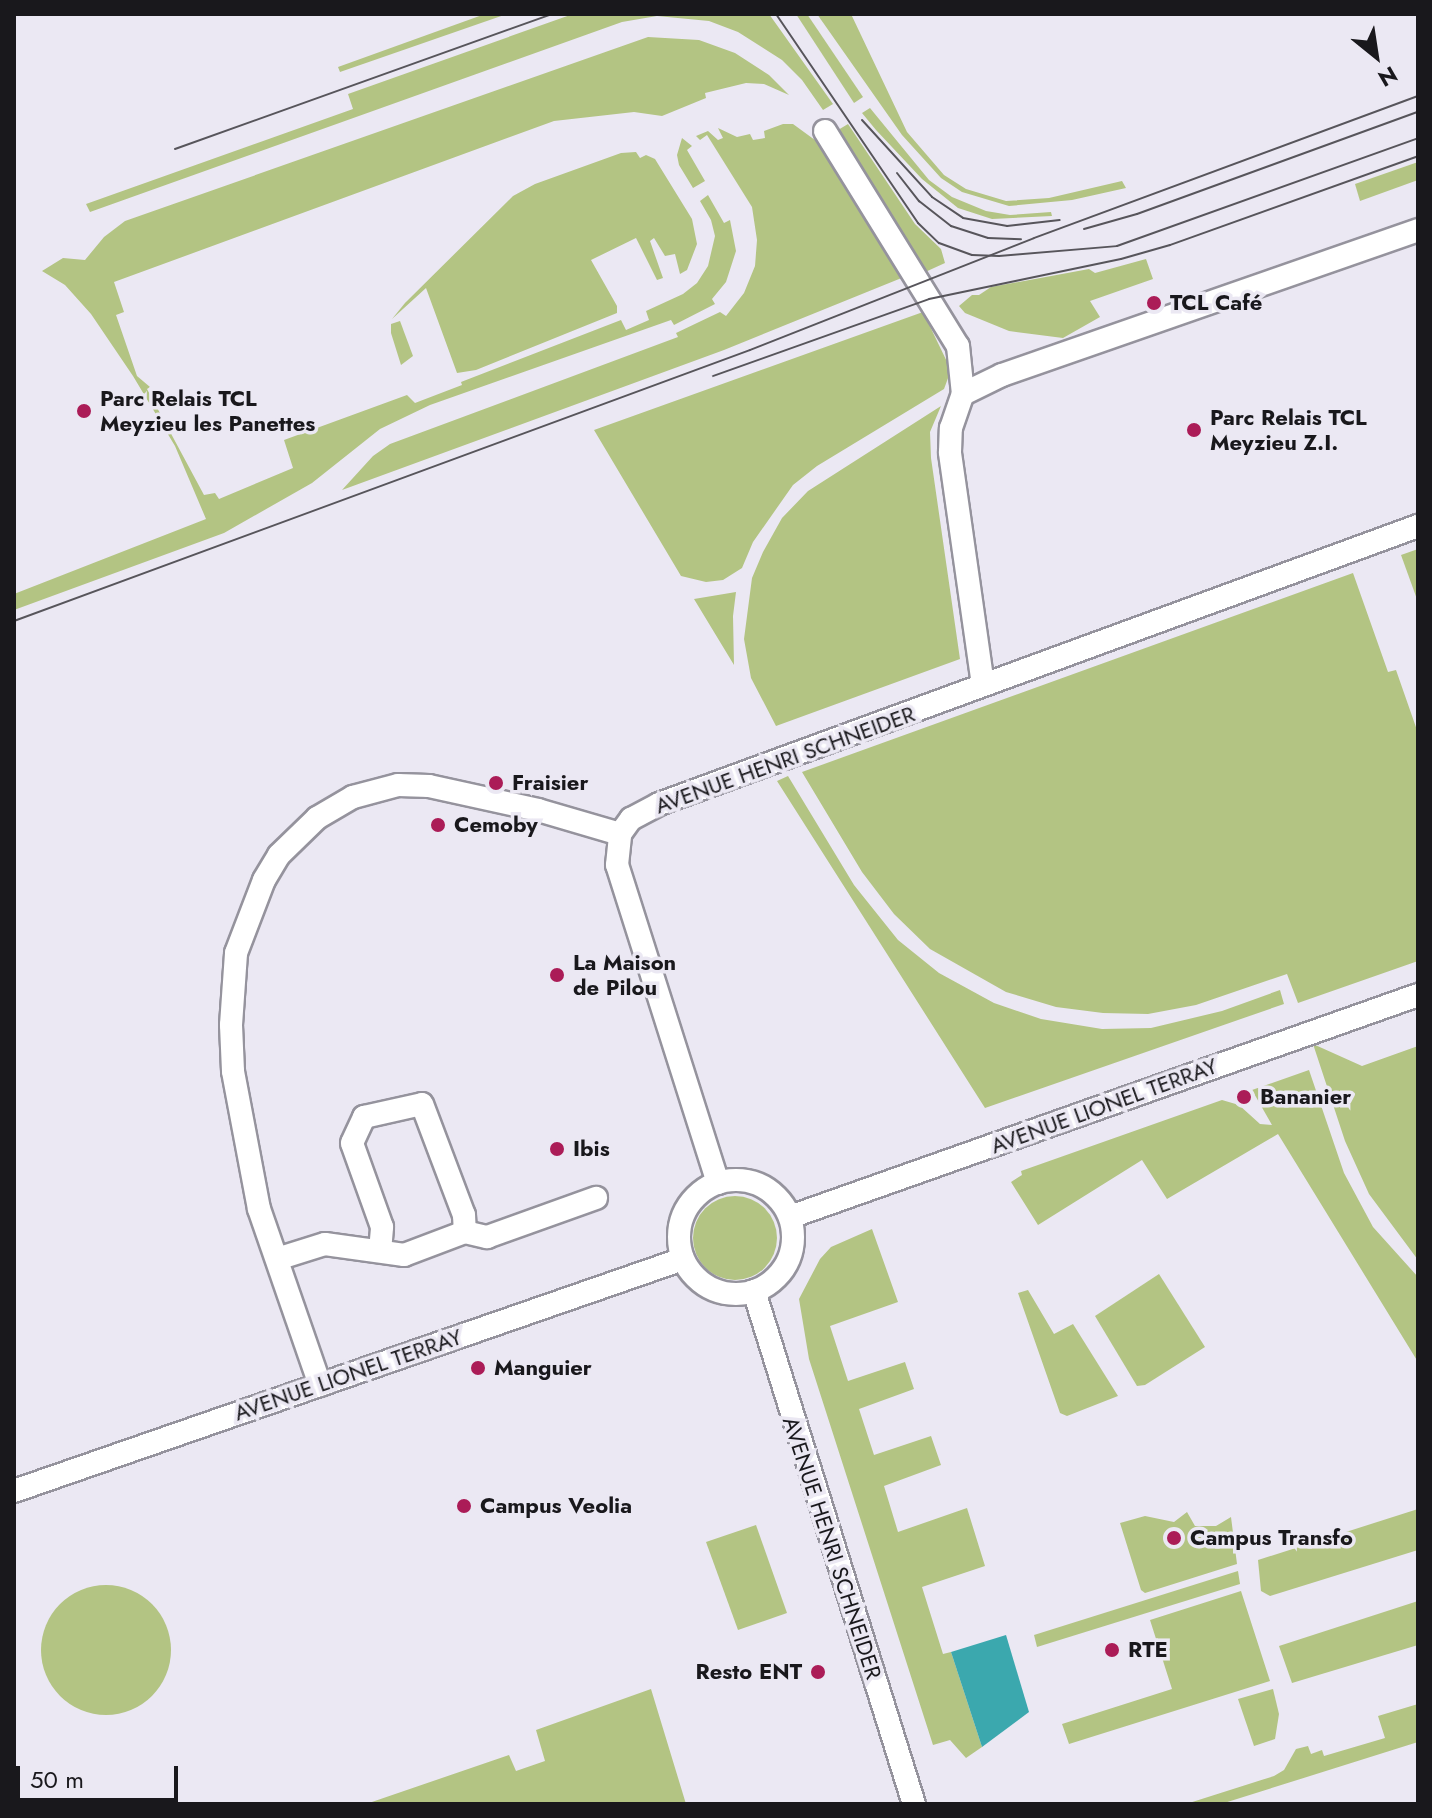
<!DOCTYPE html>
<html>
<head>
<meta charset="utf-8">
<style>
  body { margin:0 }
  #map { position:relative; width:1432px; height:1818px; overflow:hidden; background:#ebe8f3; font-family:Jost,sans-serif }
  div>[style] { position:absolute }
  .green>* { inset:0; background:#b3c483 }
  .round { border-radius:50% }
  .water>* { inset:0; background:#3ba8ae }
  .roads { filter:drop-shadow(2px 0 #95939d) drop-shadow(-2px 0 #95939d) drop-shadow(0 2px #95939d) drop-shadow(0 -2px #95939d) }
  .street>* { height:22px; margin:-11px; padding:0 11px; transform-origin:11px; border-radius:11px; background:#fff }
  .street>.ring { margin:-11px; padding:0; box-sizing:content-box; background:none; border:22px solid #fff; border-radius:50% }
  .tram>* { height:2px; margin:-1px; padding:0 1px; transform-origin:1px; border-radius:1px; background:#57555b }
  .dots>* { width:22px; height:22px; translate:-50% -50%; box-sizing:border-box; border:4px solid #ebe8f3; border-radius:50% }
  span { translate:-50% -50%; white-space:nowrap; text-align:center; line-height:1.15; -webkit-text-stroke:7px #ebe8f3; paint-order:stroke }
  .poi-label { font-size:22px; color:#19181c; font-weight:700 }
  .left { translate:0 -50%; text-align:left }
  .right { translate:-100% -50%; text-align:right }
  .street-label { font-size:22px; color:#19181c }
  .frame { position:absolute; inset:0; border:16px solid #19181c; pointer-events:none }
  .north { position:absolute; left:1336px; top:16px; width:80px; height:80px; -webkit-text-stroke:6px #ebe8f3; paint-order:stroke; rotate:150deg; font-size:22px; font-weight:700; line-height:32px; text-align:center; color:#19181c }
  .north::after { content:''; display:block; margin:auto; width:28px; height:36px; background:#19181c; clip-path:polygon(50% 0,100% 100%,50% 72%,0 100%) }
  .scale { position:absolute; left:16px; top:1766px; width:162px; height:36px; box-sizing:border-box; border:4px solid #19181c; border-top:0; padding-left:10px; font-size:24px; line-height:28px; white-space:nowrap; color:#19181c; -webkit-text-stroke:6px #ebe8f3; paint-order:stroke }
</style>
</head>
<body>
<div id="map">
  <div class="green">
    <div style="clip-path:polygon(485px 14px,507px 14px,340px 72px,338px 67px)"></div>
    <div style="clip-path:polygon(573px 14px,769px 14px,833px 104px,823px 110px,802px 80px,782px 60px,738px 32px,709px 21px,657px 16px,622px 22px,90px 212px,86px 204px,353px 109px,348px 94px)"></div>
    <div style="clip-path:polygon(796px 14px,807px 14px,863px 97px,854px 103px)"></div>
    <div style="clip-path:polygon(817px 14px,851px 14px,907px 132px,944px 175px,966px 189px,1006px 201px,1049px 198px,1122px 181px,1126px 188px,1072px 200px,1009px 206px,962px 192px,941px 178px,902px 135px)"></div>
    <div style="clip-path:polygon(648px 37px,699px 40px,735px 53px,769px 75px,789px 95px,764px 84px,746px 83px,705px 93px,706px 98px,662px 116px,634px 112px,554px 121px,114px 282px,124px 312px,116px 315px,137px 376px,150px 387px,147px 389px,204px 495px,215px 493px,219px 499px,293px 468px,284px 440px,407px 395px,415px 403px,462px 385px,461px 382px,621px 320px,626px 330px,649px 320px,646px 311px,683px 294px,697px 283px,708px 266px,715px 236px,711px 220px,700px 201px,708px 195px,724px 223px,730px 220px,736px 251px,726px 282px,712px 299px,715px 304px,674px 325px,671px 320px,430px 405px,380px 429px,312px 483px,224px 533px,14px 610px,14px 594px,206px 519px,175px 446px,133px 376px,91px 314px,65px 285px,42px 271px,63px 258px,85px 260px,104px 237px,125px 221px)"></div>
    <div style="clip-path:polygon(870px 108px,929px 180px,952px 197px,986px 211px,1010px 215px,1051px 212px,1052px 216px,992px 219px,958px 208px,922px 179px,876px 130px,862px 113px)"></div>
    <div style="clip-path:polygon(783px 124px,793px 124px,819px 143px,904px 277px,724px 350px,342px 490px,373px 456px,390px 444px,678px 337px,676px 333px,720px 312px,726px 316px,744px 293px,755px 266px,757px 240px,752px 207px,707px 135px,700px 140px,696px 136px,708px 131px,718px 140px,723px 138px,718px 128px,737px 137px,750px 134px,753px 140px,765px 138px,764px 131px)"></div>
    <div style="clip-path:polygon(848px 124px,915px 224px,941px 249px,945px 263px,923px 273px,838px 130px)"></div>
    <div style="clip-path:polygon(682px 138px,692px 146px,687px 150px,705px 181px,693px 188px,679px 165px,677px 155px)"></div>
    <div style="clip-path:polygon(636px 152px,640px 158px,646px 155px,655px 159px,692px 219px,697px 244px,687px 270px,680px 274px,675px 254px,665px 256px,654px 238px,650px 241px,663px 278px,657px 280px,636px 238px,591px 260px,617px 306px,617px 313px,476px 370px,457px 373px,426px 288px,392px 319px,405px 303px,513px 196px,535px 184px,621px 153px)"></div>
    <div style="clip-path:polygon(1418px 162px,1418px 180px,1360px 201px,1355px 184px)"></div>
    <div style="clip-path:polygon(1146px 259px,1153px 279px,1090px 301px,1100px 317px,1063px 338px,1009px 331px,965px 313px,959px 306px,972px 295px,979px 295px,991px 287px,1089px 269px,1095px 273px)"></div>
    <div style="clip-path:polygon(923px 312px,951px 370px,944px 389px,817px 466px,793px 485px,753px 542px,742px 568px,723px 580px,706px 582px,681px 576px,594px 430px)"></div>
    <div style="clip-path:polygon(400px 321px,413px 356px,401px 365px,391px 333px,391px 324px)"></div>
    <div style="clip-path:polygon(941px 406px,930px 432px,931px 458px,960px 659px,776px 726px,751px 678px,744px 639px,752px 578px,763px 552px,782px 518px,808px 491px)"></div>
    <div style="clip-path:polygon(1418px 549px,1418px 602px,1401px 555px)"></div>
    <div style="clip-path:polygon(1353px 573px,1388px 672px,1396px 670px,1418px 733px,1418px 961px,1298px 1003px,1287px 974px,1196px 1005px,1148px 1014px,1103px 1013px,1056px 1007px,1006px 992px,930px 949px,894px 914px,862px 872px,802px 772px)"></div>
    <div style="clip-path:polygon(736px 592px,733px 616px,734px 665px,694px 599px)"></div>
    <div style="clip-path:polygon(788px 776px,854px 885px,898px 940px,939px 973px,994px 1003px,1041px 1019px,1102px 1029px,1151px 1028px,1222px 1011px,1280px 990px,1284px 1004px,985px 1108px,777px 781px)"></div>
    <div style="clip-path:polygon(1313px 1044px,1362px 1066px,1418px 1046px,1418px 1260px,1369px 1194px,1345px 1141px)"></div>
    <div style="clip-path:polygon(1309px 1070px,1344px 1173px,1373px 1227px,1418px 1277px,1418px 1362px,1278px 1134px,1167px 1199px,1142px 1160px,1038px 1225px,1011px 1182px,1022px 1175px,1021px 1171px,1222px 1100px,1239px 1105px,1260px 1124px,1272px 1125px,1252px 1090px)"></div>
    <div class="round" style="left:693px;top:1196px;width:84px;height:84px"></div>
    <div style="clip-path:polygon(872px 1229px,898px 1302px,830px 1326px,848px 1381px,905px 1362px,914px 1389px,859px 1409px,874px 1455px,931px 1436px,941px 1465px,884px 1486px,898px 1532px,967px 1508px,985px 1566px,922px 1587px,943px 1654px,951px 1652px,982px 1747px,966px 1758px,950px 1740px,933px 1745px,809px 1359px,799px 1299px,820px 1259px,831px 1247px)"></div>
    <div style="clip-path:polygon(1159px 1274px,1205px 1347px,1145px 1385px,1137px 1386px,1095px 1316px)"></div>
    <div style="clip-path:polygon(1028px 1290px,1054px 1334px,1073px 1324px,1118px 1396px,1067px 1416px,1060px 1413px,1018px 1293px)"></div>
    <div style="clip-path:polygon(1418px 1509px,1418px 1550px,1270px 1596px,1261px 1591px,1258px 1560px)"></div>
    <div style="clip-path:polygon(1187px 1512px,1195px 1526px,1216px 1526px,1231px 1517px,1237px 1564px,1145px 1593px,1141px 1590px,1120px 1523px,1145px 1516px,1174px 1522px)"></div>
    <div style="clip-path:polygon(756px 1525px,787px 1613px,738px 1630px,706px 1542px)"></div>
    <div style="clip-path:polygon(1238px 1571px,1240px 1584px,1037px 1647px,1034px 1635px)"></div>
    <div class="round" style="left:41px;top:1585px;width:130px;height:130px"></div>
    <div style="clip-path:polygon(1241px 1591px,1270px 1681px,1069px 1744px,1062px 1724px,1172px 1689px,1150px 1620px)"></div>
    <div style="clip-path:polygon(1418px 1601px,1418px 1645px,1292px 1683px,1279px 1646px)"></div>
    <div style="clip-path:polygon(651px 1689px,686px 1804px,366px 1804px,509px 1755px,516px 1771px,545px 1761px,536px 1730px)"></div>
    <div style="clip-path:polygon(1273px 1689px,1279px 1714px,1275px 1739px,1254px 1746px,1238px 1699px)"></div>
    <div style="clip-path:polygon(1418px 1704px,1418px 1742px,1221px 1804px,1186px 1804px,1274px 1776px,1284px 1770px,1296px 1749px,1308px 1746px,1311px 1754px,1322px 1750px,1324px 1756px,1385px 1738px,1378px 1716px)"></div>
  </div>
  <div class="water">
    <div style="clip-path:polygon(1006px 1635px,1029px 1712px,982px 1747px,951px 1652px)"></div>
  </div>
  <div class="roads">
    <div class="street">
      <div style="left:825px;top:131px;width:253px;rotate:58.3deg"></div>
      <div style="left:958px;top:346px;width:48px;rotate:84.1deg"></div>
      <div style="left:983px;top:685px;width:235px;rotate:-98.1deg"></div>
      <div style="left:950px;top:452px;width:24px;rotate:-88deg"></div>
      <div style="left:951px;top:428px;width:36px;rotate:-71deg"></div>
      <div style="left:963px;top:394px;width:43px;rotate:-26deg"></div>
      <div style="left:1002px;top:375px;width:441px;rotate:-19.2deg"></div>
      <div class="ring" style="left:679px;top:1180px;width:92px;height:92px"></div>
      <div style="left:718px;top:1183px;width:334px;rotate:-107.6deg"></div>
      <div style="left:617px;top:865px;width:31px;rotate:-84deg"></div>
      <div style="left:620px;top:834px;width:19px;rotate:-54deg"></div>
      <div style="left:631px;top:819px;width:32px;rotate:-28deg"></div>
      <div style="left:659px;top:804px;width:808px;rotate:-20.12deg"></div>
      <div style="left:790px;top:1217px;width:666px;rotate:-19.47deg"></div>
      <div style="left:380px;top:1251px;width:24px;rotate:-85deg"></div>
      <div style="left:382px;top:1227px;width:89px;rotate:-109.7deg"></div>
      <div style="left:352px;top:1143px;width:29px;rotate:-65deg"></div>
      <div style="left:364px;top:1117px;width:59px;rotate:-12.6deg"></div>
      <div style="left:422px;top:1104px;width:119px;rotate:69.3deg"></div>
      <div style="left:464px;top:1215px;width:17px;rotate:87deg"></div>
      <div style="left:277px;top:1259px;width:50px;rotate:-17.4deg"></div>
      <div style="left:325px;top:1244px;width:80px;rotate:7.9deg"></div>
      <div style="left:404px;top:1255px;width:65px;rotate:-20.7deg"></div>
      <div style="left:465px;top:1232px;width:23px;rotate:13deg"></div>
      <div style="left:487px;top:1237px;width:116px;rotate:-19.7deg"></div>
      <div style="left:754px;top:1291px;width:537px;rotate:72.68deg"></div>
      <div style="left:320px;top:1385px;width:186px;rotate:-109.1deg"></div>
      <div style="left:259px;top:1209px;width:140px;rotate:-100.7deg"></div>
      <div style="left:233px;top:1071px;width:46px;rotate:-92.5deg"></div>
      <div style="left:231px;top:1025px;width:72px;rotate:-86deg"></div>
      <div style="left:236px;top:953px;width:78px;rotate:-69deg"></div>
      <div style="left:264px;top:880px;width:29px;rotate:-59deg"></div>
      <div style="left:279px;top:855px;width:53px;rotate:-44.2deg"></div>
      <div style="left:317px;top:818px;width:42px;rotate:-30.3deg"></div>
      <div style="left:353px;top:797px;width:47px;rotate:-14.9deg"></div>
      <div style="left:398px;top:785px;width:31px;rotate:2deg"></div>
      <div style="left:429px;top:786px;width:112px;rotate:12.4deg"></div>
      <div style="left:538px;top:810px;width:85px;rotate:16.3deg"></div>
      <div style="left:14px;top:1491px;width:708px;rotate:-19.13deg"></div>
    </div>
  </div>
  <div class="tram">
    <div style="left:776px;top:14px;width:253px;rotate:55.8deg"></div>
    <div style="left:918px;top:223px;width:29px;rotate:44deg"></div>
    <div style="left:939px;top:243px;width:35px;rotate:20deg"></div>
    <div style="left:972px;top:255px;width:27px;rotate:2deg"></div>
    <div style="left:999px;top:256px;width:118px;rotate:-4.8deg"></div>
    <div style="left:1117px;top:246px;width:320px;rotate:-19.7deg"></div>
    <div style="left:862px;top:120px;width:104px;rotate:47.7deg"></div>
    <div style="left:932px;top:197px;width:37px;rotate:34deg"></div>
    <div style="left:963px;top:218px;width:45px;rotate:10.3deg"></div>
    <div style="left:1007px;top:226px;width:53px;rotate:-6.5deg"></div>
    <div style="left:175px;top:149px;width:401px;rotate:-19.7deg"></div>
    <div style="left:897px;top:173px;width:36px;rotate:52deg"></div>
    <div style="left:919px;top:201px;width:41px;rotate:38deg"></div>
    <div style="left:951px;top:226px;width:39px;rotate:18deg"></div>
    <div style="left:988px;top:238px;width:33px;rotate:2deg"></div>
    <div style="left:1084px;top:229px;width:55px;rotate:-15.8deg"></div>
    <div style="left:1137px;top:214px;width:299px;rotate:-20deg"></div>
    <div style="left:713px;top:376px;width:229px;rotate:-19.6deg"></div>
    <div style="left:929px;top:299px;width:196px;rotate:-11.8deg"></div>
    <div style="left:1121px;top:259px;width:51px;rotate:-15.9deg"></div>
    <div style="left:1170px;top:245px;width:263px;rotate:-19.7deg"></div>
    <div style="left:14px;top:621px;width:784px;rotate:-20.21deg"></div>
    <div style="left:750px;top:350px;width:305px;rotate:-21.5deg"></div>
    <div style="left:1034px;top:238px;width:409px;rotate:-20.3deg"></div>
  </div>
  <div class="dots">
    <div style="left:1154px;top:303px;background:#ab1c57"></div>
    <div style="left:84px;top:411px;background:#ab1c57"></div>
    <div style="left:1194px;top:430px;background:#ab1c57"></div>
    <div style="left:496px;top:783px;background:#ab1c57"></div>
    <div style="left:438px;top:825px;background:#ab1c57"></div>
    <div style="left:557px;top:975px;background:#ab1c57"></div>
    <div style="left:1244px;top:1097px;background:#ab1c57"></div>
    <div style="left:557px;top:1149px;background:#ab1c57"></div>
    <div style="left:478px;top:1368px;background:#ab1c57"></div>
    <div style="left:464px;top:1506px;background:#ab1c57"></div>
    <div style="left:1174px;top:1538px;background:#ab1c57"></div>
    <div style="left:1112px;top:1650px;background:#ab1c57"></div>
    <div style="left:818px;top:1672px;background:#ab1c57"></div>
  </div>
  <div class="poi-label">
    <span class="left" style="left:1170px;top:303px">TCL Café</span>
    <span class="left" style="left:100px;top:411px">Parc Relais TCL<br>Meyzieu les Panettes</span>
    <span class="left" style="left:1210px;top:430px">Parc Relais TCL<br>Meyzieu Z.I.</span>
    <span class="left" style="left:512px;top:783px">Fraisier</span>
    <span class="left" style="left:454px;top:825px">Cemoby</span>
    <span class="left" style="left:573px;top:975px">La Maison<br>de Pilou</span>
    <span class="left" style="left:1260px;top:1097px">Bananier</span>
    <span class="left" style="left:573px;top:1149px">Ibis</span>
    <span class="left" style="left:494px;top:1368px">Manguier</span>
    <span class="left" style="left:480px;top:1506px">Campus Veolia</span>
    <span class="left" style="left:1190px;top:1538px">Campus Transfo</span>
    <span class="left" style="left:1128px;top:1650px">RTE</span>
    <span class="right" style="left:802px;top:1672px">Resto ENT</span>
  </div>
  <div class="street-label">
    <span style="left:785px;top:760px;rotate:-20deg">AVENUE HENRI SCHNEIDER</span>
    <span style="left:1104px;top:1106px;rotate:-20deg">AVENUE LIONEL TERRAY</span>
    <span style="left:348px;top:1375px;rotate:-19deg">AVENUE LIONEL TERRAY</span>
    <span style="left:832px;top:1548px;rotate:72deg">AVENUE HENRI SCHNEIDER</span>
  </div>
  <div class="frame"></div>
  <div class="north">N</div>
  <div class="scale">50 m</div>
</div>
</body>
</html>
